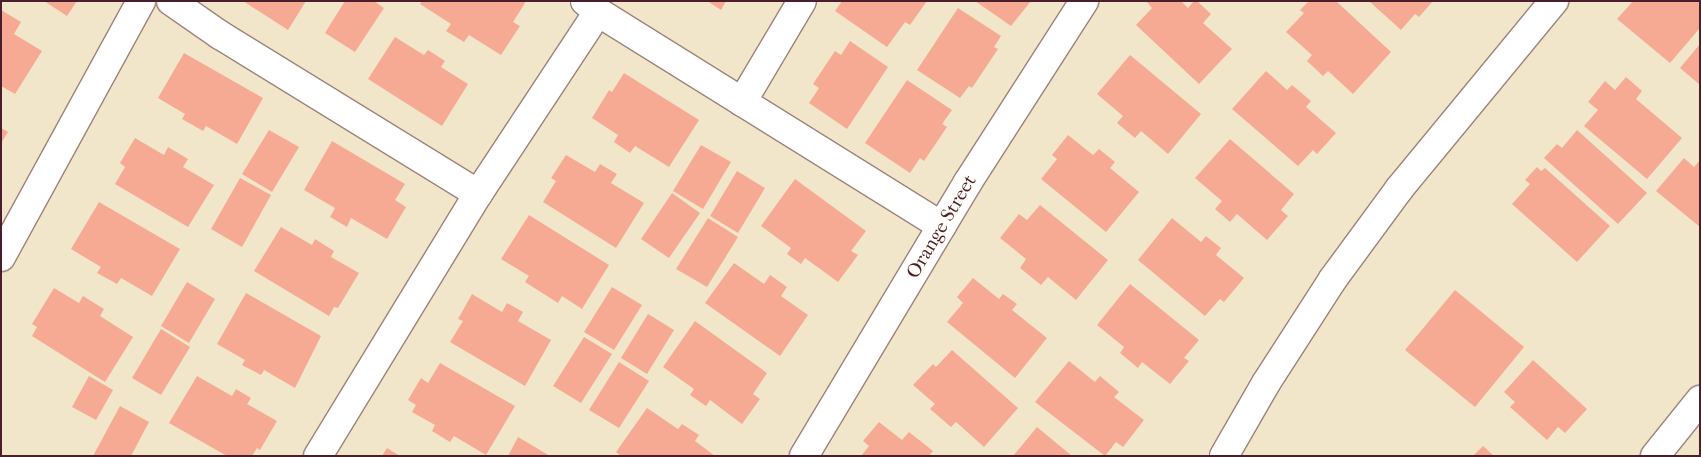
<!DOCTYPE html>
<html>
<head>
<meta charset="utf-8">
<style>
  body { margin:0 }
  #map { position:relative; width:1701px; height:457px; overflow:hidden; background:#f1e6ca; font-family:"IM FELL French Canon",serif }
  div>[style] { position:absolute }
  .building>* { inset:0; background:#f7aa93 }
  .roads { filter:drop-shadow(1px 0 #9e827a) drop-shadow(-1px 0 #9e827a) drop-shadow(0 1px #9e827a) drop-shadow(0 -1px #9e827a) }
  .minor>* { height:28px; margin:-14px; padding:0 14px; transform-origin:14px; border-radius:14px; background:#fff }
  span { translate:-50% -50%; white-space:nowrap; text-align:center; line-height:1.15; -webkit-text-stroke:4px #fdfcf7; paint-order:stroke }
  .street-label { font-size:19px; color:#4a1f2b }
  .frame { position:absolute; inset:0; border:2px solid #4a1f2b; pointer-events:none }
</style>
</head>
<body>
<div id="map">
  <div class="building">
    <div style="clip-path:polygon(44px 1px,77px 1px,67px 16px)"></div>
    <div style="clip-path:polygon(243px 1px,306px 1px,288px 30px)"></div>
    <div style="clip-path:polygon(345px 1px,374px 1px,384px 8px,355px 52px,325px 33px)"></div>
    <div style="clip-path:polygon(422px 1px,523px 1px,525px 3px,513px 22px,520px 26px,501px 55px,469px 35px,464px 42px,446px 31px,451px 24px,420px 4px)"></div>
    <div style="clip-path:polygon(707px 1px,726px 1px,721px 10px)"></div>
    <div style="clip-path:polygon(842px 1px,927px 1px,910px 25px,905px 22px,887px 47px,835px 11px)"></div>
    <div style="clip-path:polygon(975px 1px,1031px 1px,1011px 26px)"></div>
    <div style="clip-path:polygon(1146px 1px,1181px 1px,1188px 8px,1194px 1px,1197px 1px,1211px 14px,1203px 23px,1232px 49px,1199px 84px,1136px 25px,1152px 8px)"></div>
    <div style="clip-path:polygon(1309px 1px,1336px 1px,1391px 52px,1353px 94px,1328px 71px,1323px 76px,1307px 61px,1312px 55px,1286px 32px,1304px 13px,1300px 10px)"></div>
    <div style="clip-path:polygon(1369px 1px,1433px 1px,1419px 17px,1415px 14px,1401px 30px)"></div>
    <div style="clip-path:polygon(1633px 1px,1700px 1px,1700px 28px,1670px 63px,1617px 19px)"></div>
    <div style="clip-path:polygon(958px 8px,1001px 36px,994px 47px,998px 49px,972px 88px,969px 86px,960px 98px,917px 70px)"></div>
    <div style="clip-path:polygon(1px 10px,21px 22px,14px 34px,42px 51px,15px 94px,1px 86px)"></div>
    <div style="clip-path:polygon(395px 37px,424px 55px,428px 50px,445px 61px,441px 67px,468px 84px,442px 126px,368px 79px)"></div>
    <div style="clip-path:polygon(850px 41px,888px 67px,847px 129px,809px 103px,819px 88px,813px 84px,835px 51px,841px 55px)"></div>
    <div style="clip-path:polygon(1700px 44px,1700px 85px,1680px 68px)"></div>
    <div style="clip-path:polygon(184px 53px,263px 98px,237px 144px,206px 126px,203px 131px,182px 119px,185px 114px,158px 98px)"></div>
    <div style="clip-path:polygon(1130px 55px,1201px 114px,1168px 154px,1141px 131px,1135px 138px,1117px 123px,1123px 116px,1097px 94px)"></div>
    <div style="clip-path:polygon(1266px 71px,1287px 90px,1292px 85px,1311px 101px,1306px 107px,1336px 133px,1317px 154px,1313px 150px,1298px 166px,1232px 109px)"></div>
    <div style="clip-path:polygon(624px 73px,699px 120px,669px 167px,635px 146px,630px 153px,614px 142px,618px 135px,592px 118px,609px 90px,612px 92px)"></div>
    <div style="clip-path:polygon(1626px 77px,1642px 91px,1636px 99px,1682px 138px,1647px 179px,1584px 126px,1598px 110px,1588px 102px,1605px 81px,1615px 90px)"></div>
    <div style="clip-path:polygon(907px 80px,952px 110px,942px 124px,947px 127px,924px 161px,920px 158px,910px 173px,865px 143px)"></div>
    <div style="clip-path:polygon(1px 128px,8px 132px,1px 143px)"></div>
    <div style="clip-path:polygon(269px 130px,299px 147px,272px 192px,242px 174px)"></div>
    <div style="clip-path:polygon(1577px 130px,1647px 193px,1618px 224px,1544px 158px,1557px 144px,1562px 148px)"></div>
    <div style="clip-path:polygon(1068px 135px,1093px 155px,1099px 149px,1115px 162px,1110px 168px,1139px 192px,1106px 232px,1041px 179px,1057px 159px,1052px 155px)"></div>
    <div style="clip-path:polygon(135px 138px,164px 155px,168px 147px,188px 159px,183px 167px,214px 185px,188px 227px,115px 184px,125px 167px,120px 163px)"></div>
    <div style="clip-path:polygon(1230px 139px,1294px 194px,1281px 210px,1288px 216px,1267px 240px,1237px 214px,1230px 222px,1215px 209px,1222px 201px,1195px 178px)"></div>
    <div style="clip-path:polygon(332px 141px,405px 184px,395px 200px,406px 207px,387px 239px,351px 218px,347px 227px,330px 217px,335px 208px,304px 190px)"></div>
    <div style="clip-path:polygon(701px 145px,731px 162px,703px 209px,673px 191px)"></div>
    <div style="clip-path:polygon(566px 155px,595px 172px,600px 164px,617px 174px,611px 183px,644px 203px,616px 248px,543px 202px,556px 181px,551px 178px)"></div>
    <div style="clip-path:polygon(1684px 158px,1694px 167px,1700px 160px,1700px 227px,1656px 191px)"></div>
    <div style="clip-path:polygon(1537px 167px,1541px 171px,1545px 168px,1610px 226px,1577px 262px,1512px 204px,1530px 184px,1525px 180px)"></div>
    <div style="clip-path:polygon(737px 171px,765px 188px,738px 233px,710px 216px)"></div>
    <div style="clip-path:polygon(240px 178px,271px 195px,242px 247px,211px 229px)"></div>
    <div style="clip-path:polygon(795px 179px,866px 231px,851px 251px,858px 255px,838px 282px,805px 258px,801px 264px,787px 254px,791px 248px,761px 226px)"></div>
    <div style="clip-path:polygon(672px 193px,700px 213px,669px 258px,641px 239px)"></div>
    <div style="clip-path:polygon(99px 202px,180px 249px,152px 296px,121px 278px,117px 284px,97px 273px,101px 267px,71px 249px)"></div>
    <div style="clip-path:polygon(1040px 205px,1108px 260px,1076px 300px,1048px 277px,1041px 285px,1020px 268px,1026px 259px,1000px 238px,1019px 214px,1027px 220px)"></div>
    <div style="clip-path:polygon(529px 215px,609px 265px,582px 309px,562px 296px,558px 303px,525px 282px,529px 276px,501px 259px)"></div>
    <div style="clip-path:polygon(708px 218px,738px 237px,707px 287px,676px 269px)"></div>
    <div style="clip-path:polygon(1172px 218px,1201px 242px,1206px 236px,1221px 248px,1216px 255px,1244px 278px,1224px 302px,1220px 299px,1205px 316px,1138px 260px)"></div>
    <div style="clip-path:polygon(281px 227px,312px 245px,315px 239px,334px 251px,331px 257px,359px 273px,338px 308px,334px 307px,329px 316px,254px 271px)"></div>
    <div style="clip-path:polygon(734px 263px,764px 284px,770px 275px,787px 287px,781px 296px,808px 315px,780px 356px,705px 303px)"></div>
    <div style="clip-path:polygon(973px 278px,999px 299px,1003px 294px,1017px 304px,1012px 310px,1047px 338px,1015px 378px,947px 322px,963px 303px,957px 297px)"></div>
    <div style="clip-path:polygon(187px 282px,215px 299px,189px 343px,161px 326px)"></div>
    <div style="clip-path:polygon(1130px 284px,1199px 340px,1184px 358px,1189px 361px,1170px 384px,1142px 362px,1138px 368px,1120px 353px,1124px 347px,1097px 325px)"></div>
    <div style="clip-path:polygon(612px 287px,642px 305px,614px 350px,584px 332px)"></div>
    <div style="clip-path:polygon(54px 288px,79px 303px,83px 296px,104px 309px,100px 316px,133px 337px,105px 382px,32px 336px,37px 327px,32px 324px)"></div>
    <div style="clip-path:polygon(1455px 290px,1524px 347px,1475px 407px,1405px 350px)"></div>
    <div style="clip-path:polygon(246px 293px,321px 336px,295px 388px,264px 370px,261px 375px,242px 365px,245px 360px,217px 344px)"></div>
    <div style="clip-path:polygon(472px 294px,502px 312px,507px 303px,523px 312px,518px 321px,551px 340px,525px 386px,450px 342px,463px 321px,458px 319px)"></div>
    <div style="clip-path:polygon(648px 314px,674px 330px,647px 374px,621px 358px)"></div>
    <div style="clip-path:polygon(695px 321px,767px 373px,753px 394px,760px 399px,742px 424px,710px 400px,706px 406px,690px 395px,694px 389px,663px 367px)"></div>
    <div style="clip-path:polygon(161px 329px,190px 347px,161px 395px,132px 378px)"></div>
    <div style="clip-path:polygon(584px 337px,612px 354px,581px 403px,553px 386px)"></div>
    <div style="clip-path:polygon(952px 350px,1018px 408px,984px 447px,956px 422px,951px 427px,930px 409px,935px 404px,913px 385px,933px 364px,936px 367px)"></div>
    <div style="clip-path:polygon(1533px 360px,1587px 409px,1565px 433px,1558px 427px,1547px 440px,1510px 407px,1515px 402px,1504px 392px)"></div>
    <div style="clip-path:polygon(1069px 361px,1095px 382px,1100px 376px,1119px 392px,1114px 397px,1144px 420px,1123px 447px,1116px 442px,1105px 456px,1035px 402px)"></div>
    <div style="clip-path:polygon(619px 362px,649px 381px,619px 428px,589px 410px)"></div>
    <div style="clip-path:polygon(440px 363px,515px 406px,486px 455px,454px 436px,450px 442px,432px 431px,435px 425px,412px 412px,416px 405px,408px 400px,421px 378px,428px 383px)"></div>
    <div style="clip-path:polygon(89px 376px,113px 390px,96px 420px,72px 407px)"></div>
    <div style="clip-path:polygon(197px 376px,232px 396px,236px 389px,251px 398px,247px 404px,277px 421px,260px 450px,257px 448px,252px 456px,227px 456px,169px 423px)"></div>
    <div style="clip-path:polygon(120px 406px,149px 422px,131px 456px,93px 456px)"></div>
    <div style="clip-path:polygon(647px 408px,678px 429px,682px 424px,699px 435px,695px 441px,715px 456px,621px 456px,616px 452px)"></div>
    <div style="clip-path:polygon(879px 422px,902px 440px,909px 432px,933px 451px,929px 456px,861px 456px,869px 446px,863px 441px)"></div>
    <div style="clip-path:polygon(1037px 427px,1072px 456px,1013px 456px)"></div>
    <div style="clip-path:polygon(518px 437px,550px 456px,508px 456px)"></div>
    <div style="clip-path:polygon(1483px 446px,1494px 456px,1473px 456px)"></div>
    <div style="clip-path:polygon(387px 448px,400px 456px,382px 456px)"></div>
  </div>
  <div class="roads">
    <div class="minor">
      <div style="left:171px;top:1px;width:60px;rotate:34.8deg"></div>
      <div style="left:220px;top:35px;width:303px;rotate:31.6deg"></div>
      <div style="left:598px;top:12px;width:405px;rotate:31.9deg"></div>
      <div style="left:742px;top:102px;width:117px;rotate:-59.3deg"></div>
      <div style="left:1px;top:257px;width:292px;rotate:-61.3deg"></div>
      <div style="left:318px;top:456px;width:307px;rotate:-58.6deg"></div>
      <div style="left:478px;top:194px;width:218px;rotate:-56.6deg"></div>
      <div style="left:598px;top:12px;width:17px;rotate:-140deg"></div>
      <div style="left:804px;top:456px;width:319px;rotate:-59.1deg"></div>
      <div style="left:968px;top:182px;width:215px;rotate:-57.3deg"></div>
      <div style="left:1224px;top:456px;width:84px;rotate:-60.1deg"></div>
      <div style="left:1266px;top:383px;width:124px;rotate:-57.2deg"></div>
      <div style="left:1333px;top:279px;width:112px;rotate:-53.7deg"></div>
      <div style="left:1399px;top:189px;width:244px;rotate:-50.5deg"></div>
      <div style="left:1655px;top:456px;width:72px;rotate:-51.2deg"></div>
    </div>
  </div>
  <div class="street-label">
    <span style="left:942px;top:227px;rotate:-59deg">Orange Street</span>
  </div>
  <div class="frame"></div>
</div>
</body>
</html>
